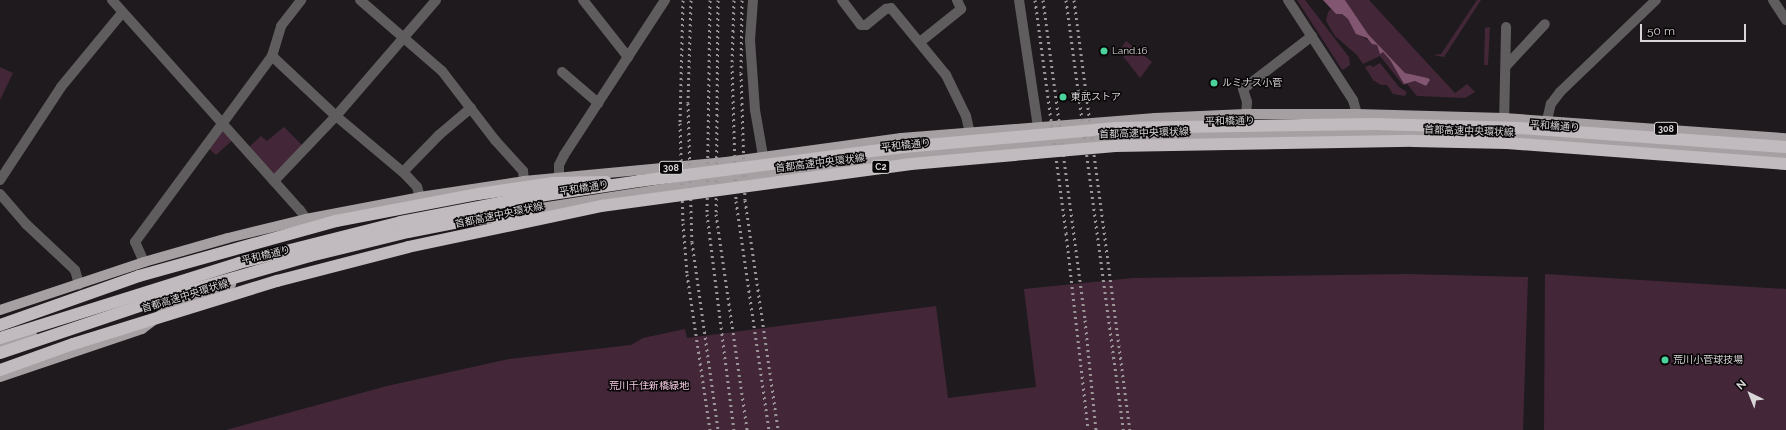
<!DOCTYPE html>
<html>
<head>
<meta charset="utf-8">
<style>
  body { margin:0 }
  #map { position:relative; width:1786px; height:430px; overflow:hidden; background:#1f1a1d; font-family:Raleway,"Noto Sans JP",sans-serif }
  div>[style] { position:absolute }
  .green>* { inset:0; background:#432738 }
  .water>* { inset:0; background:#825671 }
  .minor>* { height:10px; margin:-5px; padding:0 5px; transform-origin:5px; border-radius:5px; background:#605d5f }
  .tertiary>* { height:10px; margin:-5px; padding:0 5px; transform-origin:5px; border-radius:5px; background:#605d5f }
  .primary>* { height:10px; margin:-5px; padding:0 5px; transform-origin:5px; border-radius:5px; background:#a6a0a3 }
  .motorway>* { height:12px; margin:-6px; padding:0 6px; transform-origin:6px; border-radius:6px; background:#c1babe }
  .rail>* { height:3px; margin-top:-1.5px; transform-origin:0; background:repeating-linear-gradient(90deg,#9a9698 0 2px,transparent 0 6px) }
  .motorway-bridge>* { height:12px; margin:-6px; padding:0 6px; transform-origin:6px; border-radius:6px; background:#c1babe }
  .dots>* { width:11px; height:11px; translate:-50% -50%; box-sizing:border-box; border:2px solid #080607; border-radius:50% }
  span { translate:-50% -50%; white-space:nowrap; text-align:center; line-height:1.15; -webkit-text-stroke:3px #080607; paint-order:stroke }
  .shield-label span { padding:1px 3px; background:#080607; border:1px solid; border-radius:3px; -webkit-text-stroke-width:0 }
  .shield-label { font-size:9px; color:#d9d6d8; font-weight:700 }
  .poi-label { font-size:10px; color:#d9d6d8 }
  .left { translate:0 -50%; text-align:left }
  .street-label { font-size:10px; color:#d9d6d8 }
  .park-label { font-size:10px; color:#f7cbe5 }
  .north { position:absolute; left:1730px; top:374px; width:40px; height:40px; -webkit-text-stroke:3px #080607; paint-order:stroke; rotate:317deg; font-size:11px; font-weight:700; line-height:16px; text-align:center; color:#d9d6d8 }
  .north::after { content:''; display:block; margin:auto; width:14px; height:18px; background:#d9d6d8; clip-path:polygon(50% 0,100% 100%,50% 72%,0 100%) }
  .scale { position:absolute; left:1640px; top:24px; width:106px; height:18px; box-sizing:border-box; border:2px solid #d9d6d8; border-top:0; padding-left:5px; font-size:12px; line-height:14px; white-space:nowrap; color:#d9d6d8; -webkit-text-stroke:3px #080607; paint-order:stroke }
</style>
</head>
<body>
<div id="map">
  <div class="green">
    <div style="clip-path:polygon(1297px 0,1305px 0,1349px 57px,1350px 65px,1343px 70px,1341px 68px)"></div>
    <div style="clip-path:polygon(1345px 0,1369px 0,1455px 93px,1467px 84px,1475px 92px,1465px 98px,1417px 96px,1407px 84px,1403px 85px,1380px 56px,1363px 64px,1357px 55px,1335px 36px,1326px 21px,1328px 12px,1331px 9px,1336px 14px,1342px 14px,1348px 19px,1361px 36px,1377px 45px,1380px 53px,1383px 52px,1390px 60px,1404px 84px,1415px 81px,1426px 86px,1428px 78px,1405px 73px,1368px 34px)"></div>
    <div style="clip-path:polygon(1477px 0,1481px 0,1444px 57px,1433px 55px,1441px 54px)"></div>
    <div style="clip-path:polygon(1490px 27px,1488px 65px,1484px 65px,1485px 28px)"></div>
    <div style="clip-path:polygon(1126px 41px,1152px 62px,1140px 78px,1119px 51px)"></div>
    <div style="clip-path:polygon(1380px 63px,1399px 87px,1407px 92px,1405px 96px,1393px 94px,1387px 85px,1381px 85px,1373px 80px,1365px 67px,1370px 65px,1373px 67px)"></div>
    <div style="clip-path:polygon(0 67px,13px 73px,0 100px)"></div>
    <div style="clip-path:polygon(222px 126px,234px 139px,216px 155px,207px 147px)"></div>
    <div style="clip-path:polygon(284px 127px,304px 147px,275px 176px,248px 148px,261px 136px,267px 141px)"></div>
    <div style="clip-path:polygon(1407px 274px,1528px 277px,1523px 430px,226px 430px,387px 386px,509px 359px,631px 345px,643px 338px,685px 329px,687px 338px,936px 306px,948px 398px,1036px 387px,1024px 289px,1133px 278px)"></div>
    <div style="clip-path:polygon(1545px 274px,1786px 289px,1786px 430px,1544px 430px)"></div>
  </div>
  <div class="water">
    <div style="clip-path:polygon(1323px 0,1345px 0,1368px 34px,1405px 73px,1428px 78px,1430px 80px,1426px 86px,1415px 81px,1404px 84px,1390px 60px,1383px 52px,1380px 54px,1377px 45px,1372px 44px,1367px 38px,1356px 34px,1348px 19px,1342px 14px,1336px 14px)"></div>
  </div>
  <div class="minor">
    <div style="left:112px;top:0;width:282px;rotate:48.2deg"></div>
    <div style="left:300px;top:210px;width:11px;rotate:56deg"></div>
    <div style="left:360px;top:0;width:108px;rotate:40.9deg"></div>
    <div style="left:442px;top:71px;width:87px;rotate:52.5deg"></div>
    <div style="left:495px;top:140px;width:42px;rotate:47.9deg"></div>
    <div style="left:523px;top:171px;width:10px;rotate:84deg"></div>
    <div style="left:583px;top:0;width:73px;rotate:51.7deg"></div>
    <div style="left:753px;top:0;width:40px;rotate:94.3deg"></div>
    <div style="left:750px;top:40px;width:70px;rotate:85.9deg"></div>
    <div style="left:755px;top:110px;width:47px;rotate:80.1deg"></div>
    <div style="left:842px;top:0;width:31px;rotate:53deg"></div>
    <div style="left:861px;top:25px;width:5px"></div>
    <div style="left:866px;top:25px;width:26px;rotate:-39deg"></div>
    <div style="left:886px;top:9px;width:5px;rotate:-11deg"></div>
    <div style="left:891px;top:8px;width:87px;rotate:50.6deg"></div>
    <div style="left:946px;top:75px;width:46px;rotate:64deg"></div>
    <div style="left:966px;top:116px;width:17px;rotate:77deg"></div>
    <div style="left:1019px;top:0;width:128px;rotate:81.5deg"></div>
    <div style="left:1288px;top:0;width:119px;rotate:57deg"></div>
    <div style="left:1353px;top:100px;width:15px;rotate:74deg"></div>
    <div style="left:1773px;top:0;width:24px;rotate:57deg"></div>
    <div style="left:920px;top:42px;width:53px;rotate:-38.8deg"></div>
    <div style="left:961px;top:9px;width:10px;rotate:-114deg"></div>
    <div style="left:272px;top:56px;width:88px;rotate:43.2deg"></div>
    <div style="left:336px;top:116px;width:90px;rotate:40deg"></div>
    <div style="left:405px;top:174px;width:18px;rotate:47deg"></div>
    <div style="left:417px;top:187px;width:10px;rotate:73deg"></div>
    <div style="left:1506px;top:66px;width:57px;rotate:-47.1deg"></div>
    <div style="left:562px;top:72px;width:48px;rotate:40.7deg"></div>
    <div style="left:1246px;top:114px;width:12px;rotate:-85deg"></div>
    <div style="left:1247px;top:102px;width:14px;rotate:-107deg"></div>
    <div style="left:1243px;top:89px;width:87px;rotate:-37.5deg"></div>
    <div style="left:1504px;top:126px;width:99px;rotate:-88.8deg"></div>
    <div style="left:403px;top:172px;width:52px;rotate:-45.8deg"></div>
    <div style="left:439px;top:135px;width:42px;rotate:-40.2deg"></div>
    <div style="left:559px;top:177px;width:12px;rotate:-90deg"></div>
    <div style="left:559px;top:165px;width:11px;rotate:-63deg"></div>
    <div style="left:564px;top:155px;width:185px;rotate:-56.9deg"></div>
    <div style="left:0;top:180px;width:111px;rotate:-56.7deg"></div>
    <div style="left:61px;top:87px;width:96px;rotate:-50.5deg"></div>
    <div style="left:274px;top:181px;width:90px;rotate:-46.4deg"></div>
    <div style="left:336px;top:116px;width:153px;rotate:-49.2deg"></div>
    <div style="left:0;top:194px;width:40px;rotate:49deg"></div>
    <div style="left:26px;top:224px;width:67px;rotate:43.2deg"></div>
    <div style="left:75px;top:270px;width:15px;rotate:74deg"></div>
    <div style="left:144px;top:262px;width:22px;rotate:-114deg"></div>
    <div style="left:135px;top:242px;width:231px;rotate:-53.6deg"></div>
    <div style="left:272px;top:56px;width:31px;rotate:-73deg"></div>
    <div style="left:281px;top:26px;width:33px;rotate:-52deg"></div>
  </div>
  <div class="tertiary">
    <div style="left:1545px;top:129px;width:26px;rotate:-77deg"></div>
    <div style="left:1551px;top:104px;width:15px;rotate:-53deg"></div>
    <div style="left:1560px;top:92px;width:133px;rotate:-43.8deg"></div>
  </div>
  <div class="primary">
    <div style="left:522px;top:211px;width:207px;rotate:-8.9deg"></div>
    <div style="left:727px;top:179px;width:184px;rotate:-7.2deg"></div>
    <div style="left:910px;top:156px;width:133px;rotate:-5.2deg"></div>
    <div style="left:1042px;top:144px;width:156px;rotate:-3.7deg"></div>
    <div style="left:1198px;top:134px;width:306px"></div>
    <div style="left:1504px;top:134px;width:283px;rotate:4.5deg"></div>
    <div style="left:0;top:310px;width:152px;rotate:-18.4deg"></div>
    <div style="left:144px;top:262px;width:87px;rotate:-15.9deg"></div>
    <div style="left:228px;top:238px;width:80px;rotate:-13.7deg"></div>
    <div style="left:306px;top:219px;width:116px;rotate:-10.9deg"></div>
    <div style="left:420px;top:197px;width:105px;rotate:-8.7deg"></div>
    <div style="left:524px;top:181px;width:203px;rotate:-5.4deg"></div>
    <div style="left:726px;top:162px;width:177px;rotate:-7.8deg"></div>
    <div style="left:901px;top:138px;width:255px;rotate:-4.5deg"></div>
    <div style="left:1155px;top:118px;width:91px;rotate:-2.5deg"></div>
    <div style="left:1246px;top:114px;width:111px"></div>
    <div style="left:1357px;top:114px;width:147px;rotate:1.6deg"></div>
    <div style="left:1504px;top:118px;width:283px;rotate:4.1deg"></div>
    <div style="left:0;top:346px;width:34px;rotate:-17deg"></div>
    <div style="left:0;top:377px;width:150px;rotate:-18.7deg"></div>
    <div style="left:142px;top:329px;width:46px;rotate:-37.1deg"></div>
    <div style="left:179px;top:301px;width:55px;rotate:-18.1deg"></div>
  </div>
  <div class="motorway">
    <div style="left:0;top:325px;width:147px;rotate:-19.4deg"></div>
    <div style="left:139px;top:276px;width:205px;rotate:-15.6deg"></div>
    <div style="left:336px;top:221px;width:145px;rotate:-10.8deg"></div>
    <div style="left:478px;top:194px;width:76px;rotate:-8.3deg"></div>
    <div style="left:553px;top:183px;width:53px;rotate:-1.1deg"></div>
    <div style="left:0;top:353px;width:169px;rotate:-18.6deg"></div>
  </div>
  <div class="rail">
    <div style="left:683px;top:0;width:123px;rotate:91.4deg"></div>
    <div style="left:680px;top:123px;width:100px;rotate:88.3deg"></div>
    <div style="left:683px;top:223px;width:51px;rotate:85.5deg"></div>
    <div style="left:687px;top:274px;width:158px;rotate:81.6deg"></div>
    <div style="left:691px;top:0;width:103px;rotate:91.7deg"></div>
    <div style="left:688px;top:103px;width:139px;rotate:88.4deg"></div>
    <div style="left:692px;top:242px;width:190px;rotate:82.1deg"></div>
    <div style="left:710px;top:0;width:214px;rotate:90.8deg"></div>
    <div style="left:707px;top:214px;width:218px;rotate:82.9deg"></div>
    <div style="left:718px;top:0;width:214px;rotate:90.5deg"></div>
    <div style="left:716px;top:214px;width:218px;rotate:81.8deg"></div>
    <div style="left:734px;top:0;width:65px;rotate:91.8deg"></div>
    <div style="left:732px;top:65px;width:136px;rotate:88.3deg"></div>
    <div style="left:736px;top:201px;width:231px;rotate:81.8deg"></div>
    <div style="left:742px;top:0;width:73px;rotate:90.8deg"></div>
    <div style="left:741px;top:73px;width:127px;rotate:88.2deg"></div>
    <div style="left:745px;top:200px;width:232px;rotate:81.8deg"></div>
    <div style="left:1035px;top:0;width:235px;rotate:82.4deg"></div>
    <div style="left:1066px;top:233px;width:198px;rotate:83.6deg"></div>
    <div style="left:1043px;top:0;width:323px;rotate:82.5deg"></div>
    <div style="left:1085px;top:320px;width:111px;rotate:84.3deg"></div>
    <div style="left:1066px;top:0;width:434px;rotate:82.4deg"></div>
    <div style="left:1074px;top:0;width:434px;rotate:82.6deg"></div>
  </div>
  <div class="motorway-bridge">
    <div style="left:160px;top:299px;width:156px;rotate:-16deg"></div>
    <div style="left:310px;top:256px;width:101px;rotate:-13.8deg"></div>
    <div style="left:408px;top:232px;width:62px;rotate:-11.1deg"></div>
    <div style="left:469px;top:220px;width:61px;rotate:-6.5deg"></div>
    <div style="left:0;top:338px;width:250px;rotate:-17.4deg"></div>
    <div style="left:239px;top:263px;width:167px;rotate:-14.2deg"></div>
    <div style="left:401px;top:222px;width:120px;rotate:-11deg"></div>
    <div style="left:519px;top:199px;width:121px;rotate:-8.5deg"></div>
    <div style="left:639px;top:181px;width:267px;rotate:-7.3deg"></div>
    <div style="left:904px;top:147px;width:213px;rotate:-5.1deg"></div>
    <div style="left:1116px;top:128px;width:258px;rotate:-0.9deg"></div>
    <div style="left:1374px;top:124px;width:146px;rotate:1.6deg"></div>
    <div style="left:1520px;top:128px;width:267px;rotate:4.1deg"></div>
    <div style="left:0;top:370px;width:77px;rotate:-19.6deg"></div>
    <div style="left:73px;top:344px;width:214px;rotate:-17.2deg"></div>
    <div style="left:277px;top:281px;width:135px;rotate:-14.5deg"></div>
    <div style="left:408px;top:247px;width:197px;rotate:-12deg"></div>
    <div style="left:601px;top:206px;width:313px;rotate:-7.7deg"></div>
    <div style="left:911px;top:164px;width:205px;rotate:-5deg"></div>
    <div style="left:1115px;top:146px;width:298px;rotate:-1deg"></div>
    <div style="left:1413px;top:141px;width:94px;rotate:1.2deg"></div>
    <div style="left:1507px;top:143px;width:280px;rotate:4.3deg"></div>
  </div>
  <div class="dots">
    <div style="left:1104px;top:51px;background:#4ad49c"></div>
    <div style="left:1214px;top:83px;background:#4ad49c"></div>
    <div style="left:1063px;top:97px;background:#4ad49c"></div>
    <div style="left:1665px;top:360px;background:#4ad49c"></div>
  </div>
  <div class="shield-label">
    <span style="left:1666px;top:129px">308</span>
    <span style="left:881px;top:167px">C2</span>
    <span style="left:671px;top:168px">308</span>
  </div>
  <div class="poi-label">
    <span class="left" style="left:1112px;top:51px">Land.16</span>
    <span class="left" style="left:1222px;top:83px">ルミナス小菅</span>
    <span class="left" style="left:1071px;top:97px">東武ストア</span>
    <span class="left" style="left:1673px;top:360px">荒川小菅球技場</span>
  </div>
  <div class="street-label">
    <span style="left:1230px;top:121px;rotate:-1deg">平和橋通り</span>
    <span style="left:1555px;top:126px;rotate:4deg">平和橋通り</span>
    <span style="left:1469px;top:131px;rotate:2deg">首都高速中央環状線</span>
    <span style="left:1144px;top:133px;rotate:-2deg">首都高速中央環状線</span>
    <span style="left:906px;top:145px;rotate:-6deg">平和橋通り</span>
    <span style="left:820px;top:163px;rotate:-7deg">首都高速中央環状線</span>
    <span style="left:584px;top:188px;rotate:-9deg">平和橋通り</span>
    <span style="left:499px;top:215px;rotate:-12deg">首都高速中央環状線</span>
    <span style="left:266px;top:255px;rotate:-13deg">平和橋通り</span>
    <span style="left:185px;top:296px;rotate:-17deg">首都高速中央環状線</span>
  </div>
  <div class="park-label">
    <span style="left:649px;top:386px">荒川千住新橋緑地</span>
  </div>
  <div class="north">N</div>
  <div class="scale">50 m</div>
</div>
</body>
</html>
